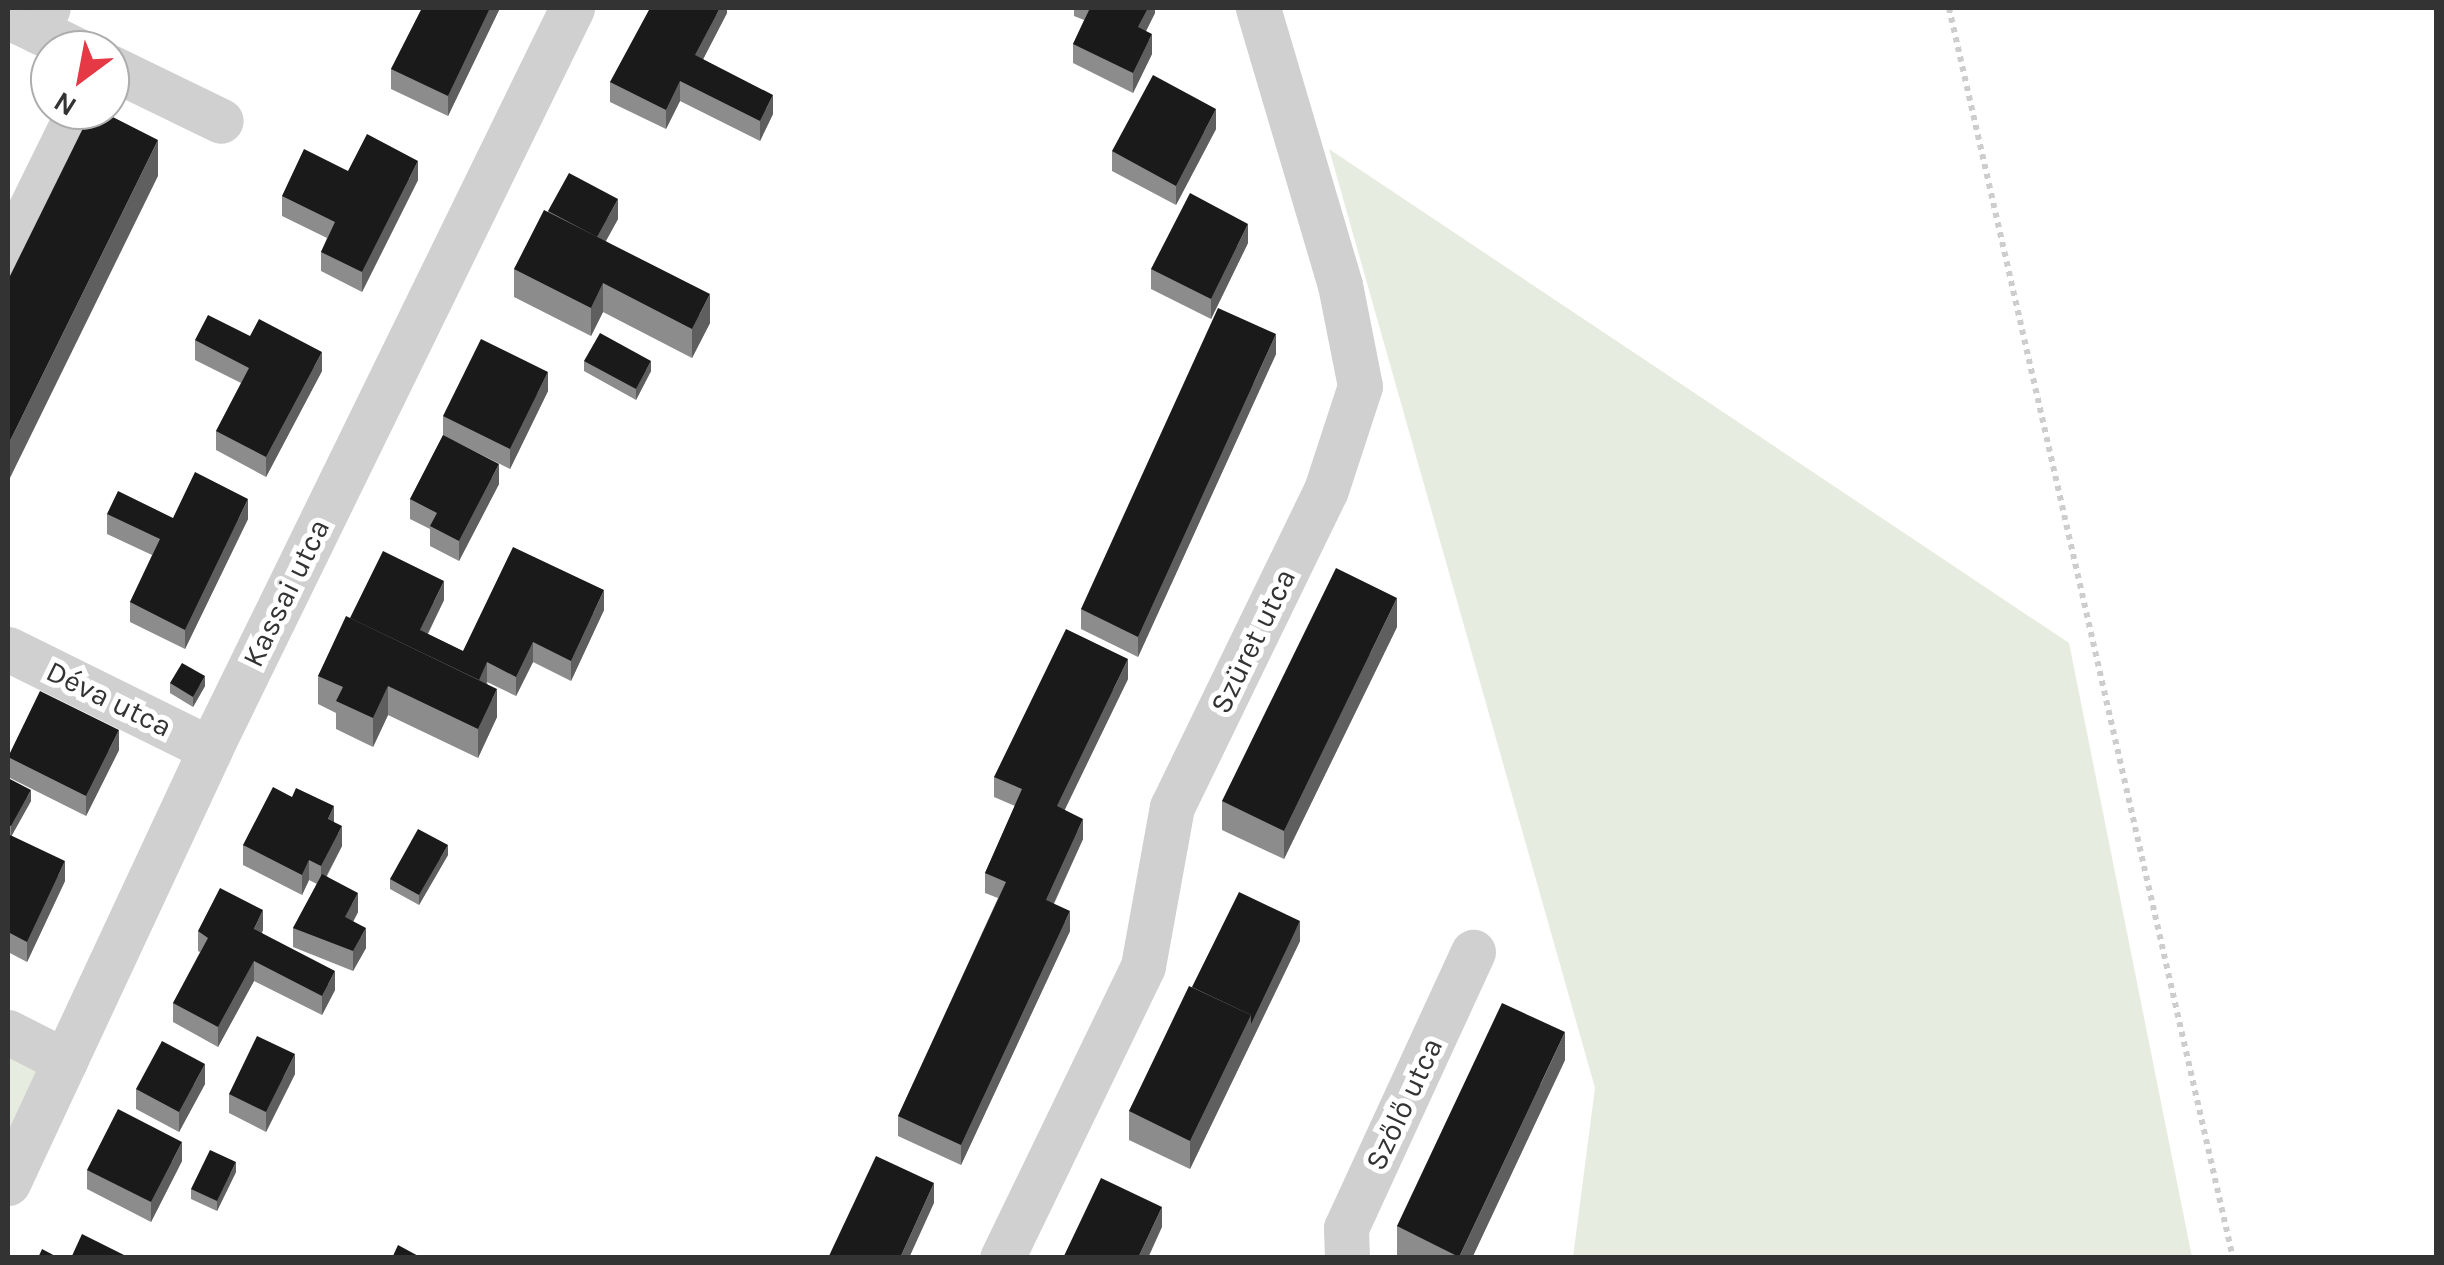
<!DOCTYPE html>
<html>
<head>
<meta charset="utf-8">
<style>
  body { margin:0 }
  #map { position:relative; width:2444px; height:1265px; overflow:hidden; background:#fff; font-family:Karla,sans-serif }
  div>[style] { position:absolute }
  .green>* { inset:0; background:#e6ecdf }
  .path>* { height:6px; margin-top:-3px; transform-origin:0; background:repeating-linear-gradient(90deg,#cdcdcd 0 5px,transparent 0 10px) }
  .minor>* { height:45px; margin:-22.5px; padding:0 22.5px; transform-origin:22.5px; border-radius:22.5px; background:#d0d0d0 }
  .wall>* { inset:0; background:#8c8c8c }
  .shaded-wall>* { inset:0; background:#5f5f5f }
  .building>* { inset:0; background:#1a1a1a }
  span { translate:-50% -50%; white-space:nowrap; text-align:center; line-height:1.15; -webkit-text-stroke:10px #fff; paint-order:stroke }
  .street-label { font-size:30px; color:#333 }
  .frame { position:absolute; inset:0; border:10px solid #333; pointer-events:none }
  .north { position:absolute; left:30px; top:30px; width:100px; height:100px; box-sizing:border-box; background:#fff; border:2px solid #adadad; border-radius:50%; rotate:212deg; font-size:28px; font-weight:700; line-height:40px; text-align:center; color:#333 }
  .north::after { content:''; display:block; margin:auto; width:35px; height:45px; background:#e63946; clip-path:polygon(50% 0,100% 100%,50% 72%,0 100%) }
</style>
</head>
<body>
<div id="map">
  <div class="green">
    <div style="clip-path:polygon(1329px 149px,2069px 643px,2192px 1257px,1573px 1257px,1595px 1088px)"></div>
    <div style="clip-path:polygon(8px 1032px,65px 1061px,8px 1179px)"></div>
  </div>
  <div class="path">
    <div style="left:1949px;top:8px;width:1282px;rotate:77.2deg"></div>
  </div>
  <div class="minor">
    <div style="left:8px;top:17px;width:33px;rotate:25deg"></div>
    <div style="left:38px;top:31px;width:25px;rotate:-67deg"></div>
    <div style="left:38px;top:31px;width:43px;rotate:26deg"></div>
    <div style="left:110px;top:67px;width:123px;rotate:25.9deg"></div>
    <div style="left:8px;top:254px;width:161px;rotate:-63.8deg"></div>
    <div style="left:8px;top:649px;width:225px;rotate:26.3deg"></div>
    <div style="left:8px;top:1032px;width:64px;rotate:27deg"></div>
    <div style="left:8px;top:1183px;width:479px;rotate:-65deg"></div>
    <div style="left:210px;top:749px;width:825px;rotate:-63.96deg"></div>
    <div style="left:1002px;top:1258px;width:324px;rotate:-64.2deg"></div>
    <div style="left:1143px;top:966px;width:162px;rotate:-79.7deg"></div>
    <div style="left:1172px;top:807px;width:352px;rotate:-64.1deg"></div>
    <div style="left:1326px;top:490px;width:109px;rotate:-71.9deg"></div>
    <div style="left:1360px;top:386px;width:103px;rotate:-101.2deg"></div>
    <div style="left:1340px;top:285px;width:289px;rotate:-106.5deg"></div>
    <div style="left:1347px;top:1258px;width:30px;rotate:-92deg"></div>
    <div style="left:1346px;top:1228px;width:304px;rotate:-65.3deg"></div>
  </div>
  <div class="wall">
    <div style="clip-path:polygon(422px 8px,500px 8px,448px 116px,391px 89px,391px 69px)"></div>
    <div style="clip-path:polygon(727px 8px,727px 13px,703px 59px,773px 114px,760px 141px,680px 101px,666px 129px,610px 102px,610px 82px)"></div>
    <div style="clip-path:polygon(1074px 8px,1155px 8px,1155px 13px,1146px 31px,1152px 54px,1133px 93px,1073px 63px,1073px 44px,1084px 20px,1074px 16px)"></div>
    <div style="clip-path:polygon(1216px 129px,1176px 205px,1112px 171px,1112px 151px)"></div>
    <div style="clip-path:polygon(348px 171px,418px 180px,362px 292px,321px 271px,321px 252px,327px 238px,282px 216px,282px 196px)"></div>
    <div style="clip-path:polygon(548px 211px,618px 219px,606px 241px,710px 323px,692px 358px,603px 312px,591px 336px,514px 297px,514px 269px)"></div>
    <div style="clip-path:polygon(1248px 243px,1211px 319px,1151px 289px,1151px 269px)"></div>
    <div style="clip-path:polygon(250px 336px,322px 371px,266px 477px,216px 450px,216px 431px,241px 383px,195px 360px,195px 340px)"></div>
    <div style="clip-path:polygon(1276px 354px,1138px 657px,1081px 629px,1081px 609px)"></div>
    <div style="clip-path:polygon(584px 361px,651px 371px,636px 400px,584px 371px)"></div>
    <div style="clip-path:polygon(548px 391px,510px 469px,454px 441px,499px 484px,459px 561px,430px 546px,430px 529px,410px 519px,410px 499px,443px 436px,443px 416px)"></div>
    <div style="clip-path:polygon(107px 514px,173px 518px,248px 519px,185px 649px,130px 622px,130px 602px,152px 555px,107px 534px)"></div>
    <div style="clip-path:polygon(444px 600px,428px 634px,463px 651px,604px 610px,571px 681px,533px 662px,516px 696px,487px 682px,497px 717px,478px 758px,388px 715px,373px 747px,336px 729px,336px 713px,318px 704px,318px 676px,350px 618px)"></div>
    <div style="clip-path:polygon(1397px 627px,1284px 859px,1222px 830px,1222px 801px)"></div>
    <div style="clip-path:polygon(1128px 679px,1064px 810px,1083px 839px,1054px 904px,1070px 931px,961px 1165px,898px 1136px,898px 1116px,998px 898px,985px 893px,985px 873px,1015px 806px,994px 797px,994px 777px)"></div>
    <div style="clip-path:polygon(170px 683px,205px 686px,193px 707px,170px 693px)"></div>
    <div style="clip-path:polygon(119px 750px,86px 816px,8px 777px,8px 757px)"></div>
    <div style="clip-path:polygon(8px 778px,31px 801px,11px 836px,65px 881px,27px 962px,8px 952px)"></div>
    <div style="clip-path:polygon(334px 822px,342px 846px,327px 876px,358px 912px,353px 922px,366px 948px,353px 971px,293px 947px,293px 928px,317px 884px,309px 880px,302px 895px,243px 865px,243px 845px)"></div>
    <div style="clip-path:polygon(448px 855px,419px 905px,390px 889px,390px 879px)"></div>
    <div style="clip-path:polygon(263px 930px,262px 933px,335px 990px,322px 1015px,254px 981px,218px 1047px,173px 1022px,173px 1003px,200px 952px,198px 951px,198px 931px)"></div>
    <div style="clip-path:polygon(1300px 941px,1190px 1169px,1129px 1140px,1129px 1111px,1192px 987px)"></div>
    <div style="clip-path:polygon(1565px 1060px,1472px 1258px,1402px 1258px,1397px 1255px,1397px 1226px)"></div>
    <div style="clip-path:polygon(295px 1074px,266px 1132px,229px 1113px,229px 1094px)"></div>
    <div style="clip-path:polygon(205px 1084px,179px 1132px,136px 1109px,136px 1089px)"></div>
    <div style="clip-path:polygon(182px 1161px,151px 1222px,87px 1189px,87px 1170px)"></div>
    <div style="clip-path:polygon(236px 1172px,217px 1211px,191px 1199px,191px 1189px)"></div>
  </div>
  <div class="shaded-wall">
    <div style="clip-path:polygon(490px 8px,500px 8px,448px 116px,448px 96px)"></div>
    <div style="clip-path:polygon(720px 8px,727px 8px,727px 13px,695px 75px,695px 55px)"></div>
    <div style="clip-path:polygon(1148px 8px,1155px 8px,1155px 13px,1138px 47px,1138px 27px)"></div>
    <div style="clip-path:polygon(1152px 34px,1152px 54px,1133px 93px,1133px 73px)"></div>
    <div style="clip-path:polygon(680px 81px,680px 101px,666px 129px,666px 110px)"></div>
    <div style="clip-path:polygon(773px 95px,773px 114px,760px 141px,760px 121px)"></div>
    <div style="clip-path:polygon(1216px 109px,1216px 129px,1176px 205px,1176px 186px)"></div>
    <div style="clip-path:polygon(158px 140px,158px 176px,8px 482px,8px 445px)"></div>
    <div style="clip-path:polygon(418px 161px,418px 180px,362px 292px,362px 272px)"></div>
    <div style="clip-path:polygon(618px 199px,618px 219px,593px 264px,593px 244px)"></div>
    <div style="clip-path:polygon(1248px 224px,1248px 243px,1211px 319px,1211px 299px)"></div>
    <div style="clip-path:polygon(603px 283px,603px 312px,591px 336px,591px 308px)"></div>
    <div style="clip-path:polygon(710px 294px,710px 323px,692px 358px,692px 329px)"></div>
    <div style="clip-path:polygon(1276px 334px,1276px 354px,1138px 657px,1138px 637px)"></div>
    <div style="clip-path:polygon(322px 352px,322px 371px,266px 477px,266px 457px)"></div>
    <div style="clip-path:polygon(651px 361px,651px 371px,636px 400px,636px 389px)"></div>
    <div style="clip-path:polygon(548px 372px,548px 391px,510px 469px,510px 449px)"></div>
    <div style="clip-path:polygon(499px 464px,499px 484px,459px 561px,459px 541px)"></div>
    <div style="clip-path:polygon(248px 499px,248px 519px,185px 649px,185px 630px)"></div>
    <div style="clip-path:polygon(444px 581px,444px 600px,420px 649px,420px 630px)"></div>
    <div style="clip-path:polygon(604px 590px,604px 610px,571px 681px,571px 661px)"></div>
    <div style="clip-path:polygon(1397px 598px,1397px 627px,1284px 859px,1284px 831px)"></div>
    <div style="clip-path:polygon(533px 642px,533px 662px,516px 696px,516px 677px)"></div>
    <div style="clip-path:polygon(1128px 659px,1128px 679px,1057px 826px,1057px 806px)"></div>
    <div style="clip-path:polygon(487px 662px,487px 682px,475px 707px,475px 687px)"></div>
    <div style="clip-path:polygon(205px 676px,205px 686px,193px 707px,193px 697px)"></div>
    <div style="clip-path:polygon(388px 686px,388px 715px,373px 747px,373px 718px)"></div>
    <div style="clip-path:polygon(497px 689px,497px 717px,478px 758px,478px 729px)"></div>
    <div style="clip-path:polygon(119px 730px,119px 750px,86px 816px,86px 796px)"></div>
    <div style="clip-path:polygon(31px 790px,31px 801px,11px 837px,11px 826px)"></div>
    <div style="clip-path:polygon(334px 806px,334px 826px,328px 819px)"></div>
    <div style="clip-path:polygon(1083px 819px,1083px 839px,1046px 920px,1046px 900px)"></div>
    <div style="clip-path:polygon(342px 826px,342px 846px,321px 886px,321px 866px)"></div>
    <div style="clip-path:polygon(448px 845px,448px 855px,419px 905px,419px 895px)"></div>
    <div style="clip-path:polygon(309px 860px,309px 880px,302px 895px,302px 875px)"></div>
    <div style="clip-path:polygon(65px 861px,65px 881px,27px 962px,27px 942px)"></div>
    <div style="clip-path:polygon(358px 893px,358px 912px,345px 937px,345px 917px)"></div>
    <div style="clip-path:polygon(263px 910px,263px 930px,254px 949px,254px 929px)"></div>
    <div style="clip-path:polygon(1070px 911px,1070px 931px,961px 1165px,961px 1145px)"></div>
    <div style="clip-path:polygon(1300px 921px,1300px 941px,1190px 1169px,1190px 1141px,1251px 1015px)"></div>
    <div style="clip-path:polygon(366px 928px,366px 948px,353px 971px,353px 951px)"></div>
    <div style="clip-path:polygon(254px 961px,254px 981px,218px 1047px,218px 1027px)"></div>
    <div style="clip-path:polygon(335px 971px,335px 990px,322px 1015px,322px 996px)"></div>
    <div style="clip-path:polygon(1565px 1032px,1565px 1060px,1472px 1258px,1459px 1258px)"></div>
    <div style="clip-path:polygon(295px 1054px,295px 1074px,266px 1132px,266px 1112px)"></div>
    <div style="clip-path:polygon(205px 1064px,205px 1084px,179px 1132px,179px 1112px)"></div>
    <div style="clip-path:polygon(182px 1142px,182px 1161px,151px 1222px,151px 1202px)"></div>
    <div style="clip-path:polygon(236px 1162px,236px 1172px,217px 1211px,217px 1201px)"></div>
    <div style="clip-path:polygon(934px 1183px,934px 1203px,909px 1258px,900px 1258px)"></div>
    <div style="clip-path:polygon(1162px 1207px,1162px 1227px,1148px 1258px,1138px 1258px)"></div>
  </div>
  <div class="building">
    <div style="clip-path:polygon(422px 8px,490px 8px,448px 96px,391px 69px)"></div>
    <div style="clip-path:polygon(650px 8px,720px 8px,695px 55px,773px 95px,760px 121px,680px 81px,666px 110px,610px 82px)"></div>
    <div style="clip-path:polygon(1090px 8px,1148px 8px,1138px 27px,1152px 34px,1133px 73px,1073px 44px)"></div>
    <div style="clip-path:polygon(1153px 75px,1216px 109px,1176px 186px,1112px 151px)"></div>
    <div style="clip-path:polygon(92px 110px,99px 110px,158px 140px,8px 445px,8px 280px)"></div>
    <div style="clip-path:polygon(367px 134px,418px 161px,362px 272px,321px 252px,335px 222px,282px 196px,304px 149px,348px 171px)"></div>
    <div style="clip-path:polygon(569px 173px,618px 199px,597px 237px,548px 211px)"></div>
    <div style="clip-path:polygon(1190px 193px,1248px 224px,1211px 299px,1151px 269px)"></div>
    <div style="clip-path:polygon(544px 210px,710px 294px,692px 329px,603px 283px,591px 308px,514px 269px)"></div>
    <div style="clip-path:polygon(1218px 308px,1276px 334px,1138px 637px,1081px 609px)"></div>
    <div style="clip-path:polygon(208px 315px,250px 336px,259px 319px,322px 352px,266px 457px,216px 431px,249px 368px,195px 340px)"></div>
    <div style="clip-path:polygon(600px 333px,651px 361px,636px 389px,584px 361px)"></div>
    <div style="clip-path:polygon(481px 339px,548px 372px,510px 449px,443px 416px)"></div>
    <div style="clip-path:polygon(443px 435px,499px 464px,459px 541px,430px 526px,437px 513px,410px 499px)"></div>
    <div style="clip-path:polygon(195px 472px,248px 499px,185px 630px,130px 602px,160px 539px,107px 514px,118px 491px,173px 518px)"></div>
    <div style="clip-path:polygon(513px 547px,604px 590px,571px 661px,533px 642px,516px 677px,487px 662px,479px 680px,350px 618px,383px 551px,444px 581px,420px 630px,463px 651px)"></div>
    <div style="clip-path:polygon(1336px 568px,1397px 598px,1284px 831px,1222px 801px)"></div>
    <div style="clip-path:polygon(346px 616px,497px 689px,478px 729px,388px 686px,373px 718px,336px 701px,343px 687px,318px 676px)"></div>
    <div style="clip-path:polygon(1066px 629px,1128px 659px,1057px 806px,1083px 819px,1046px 900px,1070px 911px,961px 1145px,898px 1116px,1006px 882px,985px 873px,1022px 789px,994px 777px)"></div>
    <div style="clip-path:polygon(182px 663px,205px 676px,193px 697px,170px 683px)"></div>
    <div style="clip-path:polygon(40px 691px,119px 730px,86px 796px,8px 757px)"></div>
    <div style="clip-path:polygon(8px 778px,31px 790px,11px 826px,8px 825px)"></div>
    <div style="clip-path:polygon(273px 787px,292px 797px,296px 788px,334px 806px,328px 819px,342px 826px,321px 866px,309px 860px,302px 875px,243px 845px)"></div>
    <div style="clip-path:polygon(418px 829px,448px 845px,419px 895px,390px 879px)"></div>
    <div style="clip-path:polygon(8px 834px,65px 861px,27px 942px,8px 932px)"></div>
    <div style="clip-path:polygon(322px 874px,358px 893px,345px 917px,366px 928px,353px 951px,293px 928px)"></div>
    <div style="clip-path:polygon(220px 888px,263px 910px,254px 929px,335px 971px,322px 996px,254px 961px,218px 1027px,173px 1003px,208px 938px,198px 931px)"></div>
    <div style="clip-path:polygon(1239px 892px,1300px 921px,1251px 1024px,1251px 1015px,1192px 987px)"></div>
    <div style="clip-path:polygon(1189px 986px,1251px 1015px,1190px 1141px,1129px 1111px)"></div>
    <div style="clip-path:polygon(1502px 1003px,1565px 1032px,1459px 1257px,1397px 1226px)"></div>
    <div style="clip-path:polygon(257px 1036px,295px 1054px,266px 1112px,229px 1094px)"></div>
    <div style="clip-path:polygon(162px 1041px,205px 1064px,179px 1112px,136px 1089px)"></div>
    <div style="clip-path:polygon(118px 1109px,182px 1142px,151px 1202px,87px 1170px)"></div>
    <div style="clip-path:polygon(210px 1150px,236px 1162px,217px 1201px,191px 1189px)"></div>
    <div style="clip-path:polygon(876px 1156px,934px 1183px,900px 1258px,828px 1258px)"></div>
    <div style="clip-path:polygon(1101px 1178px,1162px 1207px,1138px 1258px,1063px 1258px)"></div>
    <div style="clip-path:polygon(82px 1234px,130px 1258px,71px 1258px)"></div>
    <div style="clip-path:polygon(398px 1245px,422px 1258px,392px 1258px)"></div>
    <div style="clip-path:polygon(42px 1249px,59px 1258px,38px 1258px)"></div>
  </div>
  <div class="street-label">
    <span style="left:286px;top:593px;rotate:-64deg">Kassai utca</span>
    <span style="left:1253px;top:641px;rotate:-64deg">Szüret utca</span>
    <span style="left:109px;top:699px;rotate:26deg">Déva utca</span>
    <span style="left:1404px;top:1104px;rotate:-65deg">Szőlő utca</span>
  </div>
  <div class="frame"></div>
  <div class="north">N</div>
</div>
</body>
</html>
